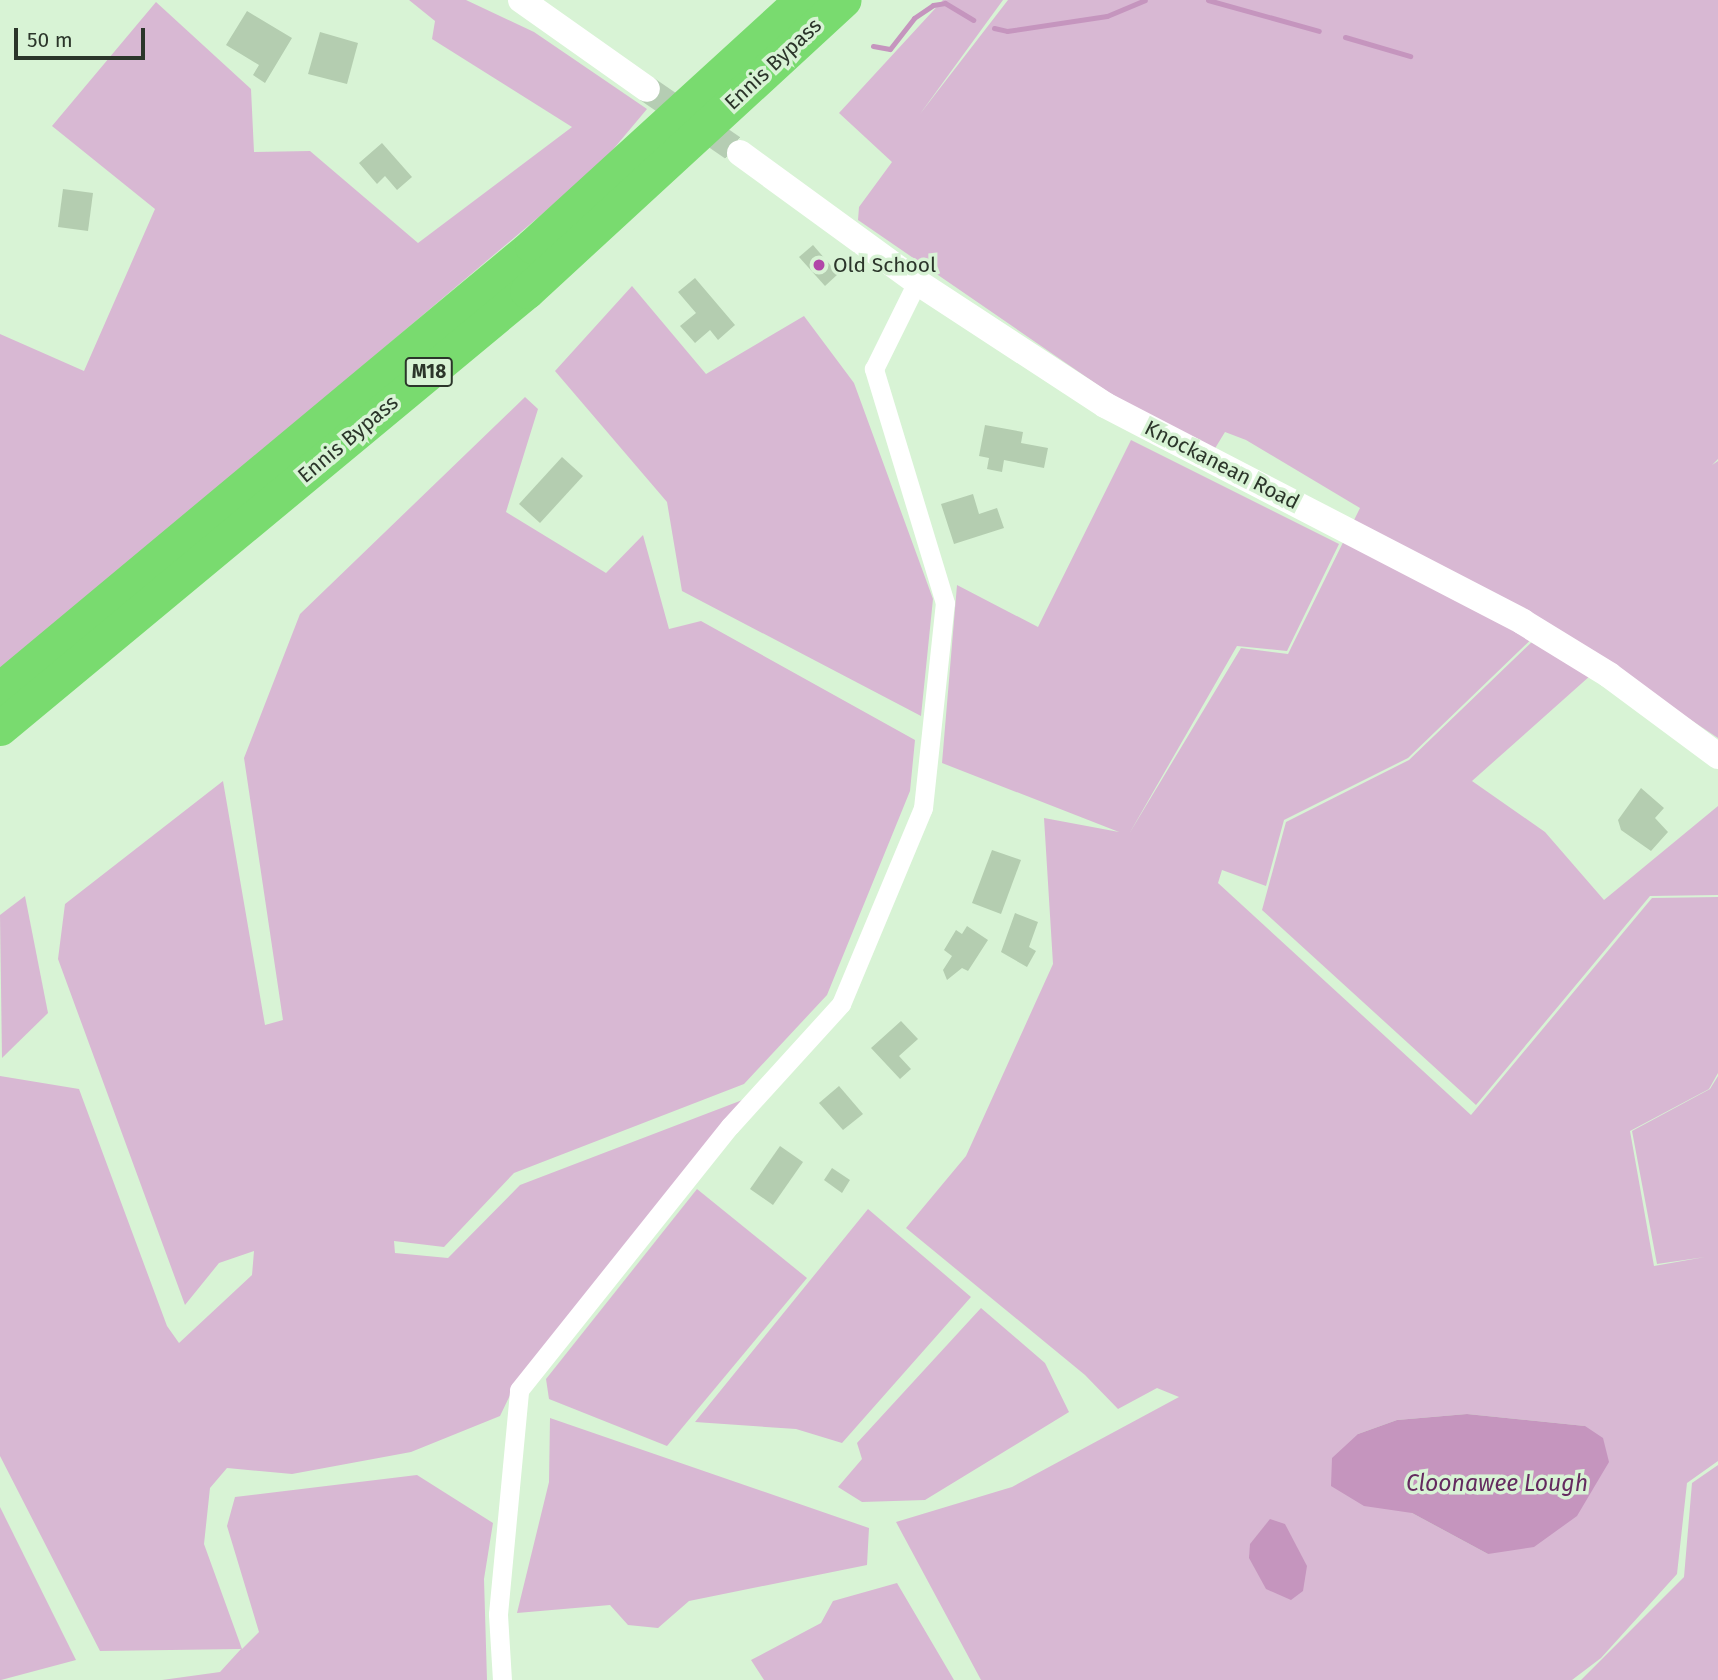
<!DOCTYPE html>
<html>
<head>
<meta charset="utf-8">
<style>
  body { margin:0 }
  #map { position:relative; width:1718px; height:1680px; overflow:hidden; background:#d8f3d5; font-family:"Fira Sans",sans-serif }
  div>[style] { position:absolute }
  .green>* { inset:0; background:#d8b8d3 }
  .water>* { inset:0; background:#c595be }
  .stream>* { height:5px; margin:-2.5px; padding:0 2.5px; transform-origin:2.5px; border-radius:2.5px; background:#c595be }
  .building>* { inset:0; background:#b4cdb0 }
  .secondary-tunnel>* { height:26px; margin-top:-13px; transform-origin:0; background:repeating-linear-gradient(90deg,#b5cdb3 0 26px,transparent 0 39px) }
  .street>* { height:19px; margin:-9.5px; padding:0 9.5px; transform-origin:9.5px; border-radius:9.5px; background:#fff }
  .secondary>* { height:26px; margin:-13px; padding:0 13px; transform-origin:13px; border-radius:13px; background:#fff }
  .highway>* { height:35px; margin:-17.5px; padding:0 17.5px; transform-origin:17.5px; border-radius:17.5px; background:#79db6f }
  .dots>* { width:19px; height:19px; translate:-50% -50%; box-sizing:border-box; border:4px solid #d8f3d5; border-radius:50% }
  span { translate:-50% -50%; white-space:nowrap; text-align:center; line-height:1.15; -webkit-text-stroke:7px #d8f3d5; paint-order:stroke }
  .shield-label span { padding:2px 5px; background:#d8f3d5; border:2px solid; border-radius:5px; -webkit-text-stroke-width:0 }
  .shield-label { font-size:19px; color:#2b352a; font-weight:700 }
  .street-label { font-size:21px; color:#2b352a }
  .poi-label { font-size:21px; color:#2b352a }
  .left { translate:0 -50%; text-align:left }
  .water-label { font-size:23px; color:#642a5f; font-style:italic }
  .scale { position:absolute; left:14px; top:28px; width:131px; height:32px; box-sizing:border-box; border:4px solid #2b352a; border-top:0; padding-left:9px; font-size:21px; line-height:24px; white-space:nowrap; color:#2b352a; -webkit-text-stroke:5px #d8f3d5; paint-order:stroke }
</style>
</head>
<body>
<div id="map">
  <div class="green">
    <div style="clip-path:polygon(409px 0,466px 0,534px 32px,647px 109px,600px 165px,0 673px,0 334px,84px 371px,155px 209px,52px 126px,156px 2px,251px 89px,254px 152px,310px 151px,418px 243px,572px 127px,432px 39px,435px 21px)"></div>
    <div style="clip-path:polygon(evenodd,943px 0,1003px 0,920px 114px,1008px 0,1718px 0,1718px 459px,1712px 465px,1718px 461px,1718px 738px,1547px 624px,1408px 758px,1284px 820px,1266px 886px,1222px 870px,1218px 883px,1471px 1115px,1652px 898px,1718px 897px,1718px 1073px,1709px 1089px,1630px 1131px,1654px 1266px,1705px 1257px,1657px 1264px,1632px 1131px,1710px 1089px,1718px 1076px,1718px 1461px,1687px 1483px,1677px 1574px,1601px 1658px,1572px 1680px,981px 1680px,896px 1522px,1012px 1487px,1179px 1397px,1157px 1388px,1118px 1409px,1085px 1375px,906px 1228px,966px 1156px,1053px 964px,1044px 818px,1119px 832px,942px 763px,957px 585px,1038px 627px,1131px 440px,1339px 544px,1287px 651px,1237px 646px,1129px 834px,1241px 648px,1288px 654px,1360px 508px,1246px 440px,1225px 432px,1214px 450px,1111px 394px,858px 220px,859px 207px,892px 162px,839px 113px,943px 0,1467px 1414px,1585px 1426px,1488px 1554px,1412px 1513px,1358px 1434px,1397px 1420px,1467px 1414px)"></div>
    <div style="clip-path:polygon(632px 286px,706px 374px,804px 316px,854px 383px,933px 599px,921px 716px,682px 591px,667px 502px,555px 371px)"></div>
    <div style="clip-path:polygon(525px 397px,538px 409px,506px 512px,606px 573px,643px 535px,669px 629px,701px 621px,915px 740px,910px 791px,827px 995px,744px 1084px,514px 1173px,444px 1247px,394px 1241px,395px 1253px,448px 1258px,520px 1185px,745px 1099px,514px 1387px,500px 1416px,411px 1452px,292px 1474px,227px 1468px,210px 1488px,204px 1544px,242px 1649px,259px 1632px,227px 1526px,235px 1497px,417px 1475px,493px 1523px,484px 1579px,487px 1680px,162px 1680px,220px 1672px,241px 1649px,100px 1651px,0 1456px,0 1076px,79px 1089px,167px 1326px,179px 1343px,252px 1275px,254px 1251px,219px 1263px,185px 1305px,58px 959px,65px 904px,223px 781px,265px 1025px,283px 1020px,244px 758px,300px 614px)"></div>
    <div style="clip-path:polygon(1536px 638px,1591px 675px,1472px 781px,1545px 832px,1604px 900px,1718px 806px,1718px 895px,1650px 896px,1476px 1105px,1262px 910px,1286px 822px,1409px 760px)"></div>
    <div style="clip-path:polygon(25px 896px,48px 1013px,2px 1058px,0 915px)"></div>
    <div style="clip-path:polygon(697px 1189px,807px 1278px,667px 1446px,549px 1399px,546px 1379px)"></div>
    <div style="clip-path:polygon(868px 1209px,971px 1297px,842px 1443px,796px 1429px,695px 1422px)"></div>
    <div style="clip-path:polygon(981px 1308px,1045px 1363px,1069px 1412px,925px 1500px,862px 1502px,838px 1487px,862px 1459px,857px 1443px)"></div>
    <div style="clip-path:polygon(550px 1418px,869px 1528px,867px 1565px,689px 1601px,658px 1628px,628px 1625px,610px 1605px,517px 1613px,549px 1482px)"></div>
    <div style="clip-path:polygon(1718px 1465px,1718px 1680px,1581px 1680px,1684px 1577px,1692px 1483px)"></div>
    <div style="clip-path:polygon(0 1507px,76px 1660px,1px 1680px,0 1680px)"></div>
    <div style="clip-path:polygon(897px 1583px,954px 1680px,764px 1680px,751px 1660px,821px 1623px,833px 1601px)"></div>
  </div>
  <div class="water">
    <div style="clip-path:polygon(1467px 1414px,1585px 1426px,1603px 1438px,1609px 1462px,1577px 1516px,1534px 1547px,1488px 1554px,1412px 1513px,1364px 1506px,1331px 1486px,1332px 1458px,1358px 1434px,1397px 1420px)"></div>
    <div style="clip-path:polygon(1270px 1519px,1285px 1524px,1307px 1566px,1303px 1591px,1291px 1600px,1266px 1589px,1249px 1558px,1250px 1544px)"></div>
  </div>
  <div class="stream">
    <div style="left:1208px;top:0;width:115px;rotate:15.6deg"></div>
    <div style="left:994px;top:28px;width:13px;rotate:13deg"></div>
    <div style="left:1007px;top:31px;width:101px;rotate:-8.5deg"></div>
    <div style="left:1107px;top:16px;width:41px;rotate:-22.8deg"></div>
    <div style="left:1345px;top:37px;width:68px;rotate:16.3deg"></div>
    <div style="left:873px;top:46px;width:17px;rotate:10deg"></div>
    <div style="left:890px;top:49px;width:39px;rotate:-52deg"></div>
    <div style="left:914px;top:18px;width:23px;rotate:-34deg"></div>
    <div style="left:933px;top:5px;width:12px;rotate:-9deg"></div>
    <div style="left:945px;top:3px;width:33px;rotate:31deg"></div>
  </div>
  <div class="building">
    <div style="clip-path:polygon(247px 11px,292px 38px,265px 83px,253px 75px,259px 65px,226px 45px)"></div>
    <div style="clip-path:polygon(320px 32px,358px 43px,347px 84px,308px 74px)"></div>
    <div style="clip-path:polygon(382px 143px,412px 177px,397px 190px,385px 176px,377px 184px,359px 163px)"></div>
    <div style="clip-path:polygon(63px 189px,93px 193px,88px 231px,58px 227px)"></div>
    <div style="clip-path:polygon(813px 245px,838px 274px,825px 286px,799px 257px)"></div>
    <div style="clip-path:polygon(695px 278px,735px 325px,718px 340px,710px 330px,695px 343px,680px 326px,696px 313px,678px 292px)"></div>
    <div style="clip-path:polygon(985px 425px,1023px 432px,1021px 443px,1048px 448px,1044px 468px,1004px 460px,1002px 472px,987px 469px,989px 458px,979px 456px)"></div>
    <div style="clip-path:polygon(562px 457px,583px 476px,540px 523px,519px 504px)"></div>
    <div style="clip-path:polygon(973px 494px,979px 514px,997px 508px,1004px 528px,954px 544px,941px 504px)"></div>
    <div style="clip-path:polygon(1641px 788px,1664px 808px,1655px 818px,1668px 832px,1651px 851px,1621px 830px,1618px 820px)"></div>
    <div style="clip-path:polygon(992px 850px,1021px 860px,1001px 914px,972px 903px)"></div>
    <div style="clip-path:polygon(1015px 913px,1038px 922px,1029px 947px,1036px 951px,1027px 967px,1001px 952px)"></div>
    <div style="clip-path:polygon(967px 926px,988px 940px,968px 971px,962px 968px,947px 980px,943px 970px,952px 956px,944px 950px,956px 930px,962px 934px)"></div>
    <div style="clip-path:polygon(901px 1021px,918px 1039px,899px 1056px,911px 1069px,900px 1079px,871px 1048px)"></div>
    <div style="clip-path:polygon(839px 1086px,863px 1114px,843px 1130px,819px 1103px)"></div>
    <div style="clip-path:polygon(780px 1146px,803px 1162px,773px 1205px,750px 1189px)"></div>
    <div style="clip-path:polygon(832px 1168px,850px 1180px,842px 1193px,824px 1180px)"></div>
  </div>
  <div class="secondary-tunnel">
    <div style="left:647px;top:89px;width:113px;rotate:34.5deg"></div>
  </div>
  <div class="street">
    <div style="left:502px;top:1680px;width:66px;rotate:-93.5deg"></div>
    <div style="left:498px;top:1614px;width:225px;rotate:-84.6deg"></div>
    <div style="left:519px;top:1390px;width:338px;rotate:-51.4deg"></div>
    <div style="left:730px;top:1126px;width:165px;rotate:-47.7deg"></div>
    <div style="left:841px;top:1004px;width:212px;rotate:-67.3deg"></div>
    <div style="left:923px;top:808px;width:206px;rotate:-83.9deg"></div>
    <div style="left:945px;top:603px;width:245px;rotate:-106.9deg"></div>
    <div style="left:874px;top:369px;width:97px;rotate:-63.7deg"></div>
  </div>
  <div class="secondary">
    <div style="left:521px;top:0;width:154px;rotate:35.2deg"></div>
    <div style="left:740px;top:153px;width:219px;rotate:36.1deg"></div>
    <div style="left:917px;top:282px;width:225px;rotate:33.2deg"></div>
    <div style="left:1105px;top:405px;width:471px;rotate:27.4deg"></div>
    <div style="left:1523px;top:622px;width:101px;rotate:31.6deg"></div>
    <div style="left:1609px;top:675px;width:136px;rotate:36.6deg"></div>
  </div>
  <div class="highway">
    <div style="left:0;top:689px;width:692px;rotate:-39.78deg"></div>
    <div style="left:532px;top:246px;width:365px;rotate:-42.4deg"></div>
    <div style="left:0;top:728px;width:685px;rotate:-39.67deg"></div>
    <div style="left:527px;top:291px;width:430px;rotate:-42.6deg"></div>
  </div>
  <div class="dots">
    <div style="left:819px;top:265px;background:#b147a8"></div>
  </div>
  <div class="shield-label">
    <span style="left:429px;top:372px">M18</span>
  </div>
  <div class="street-label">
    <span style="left:773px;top:64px;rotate:-43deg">Ennis Bypass</span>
    <span style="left:348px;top:439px;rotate:-40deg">Ennis Bypass</span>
    <span style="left:1222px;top:465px;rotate:27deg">Knockanean Road</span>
  </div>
  <div class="poi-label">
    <span class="left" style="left:833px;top:265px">Old School</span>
  </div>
  <div class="water-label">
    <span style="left:1497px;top:1483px">Cloonawee Lough</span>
  </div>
  <div class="scale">50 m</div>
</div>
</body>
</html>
